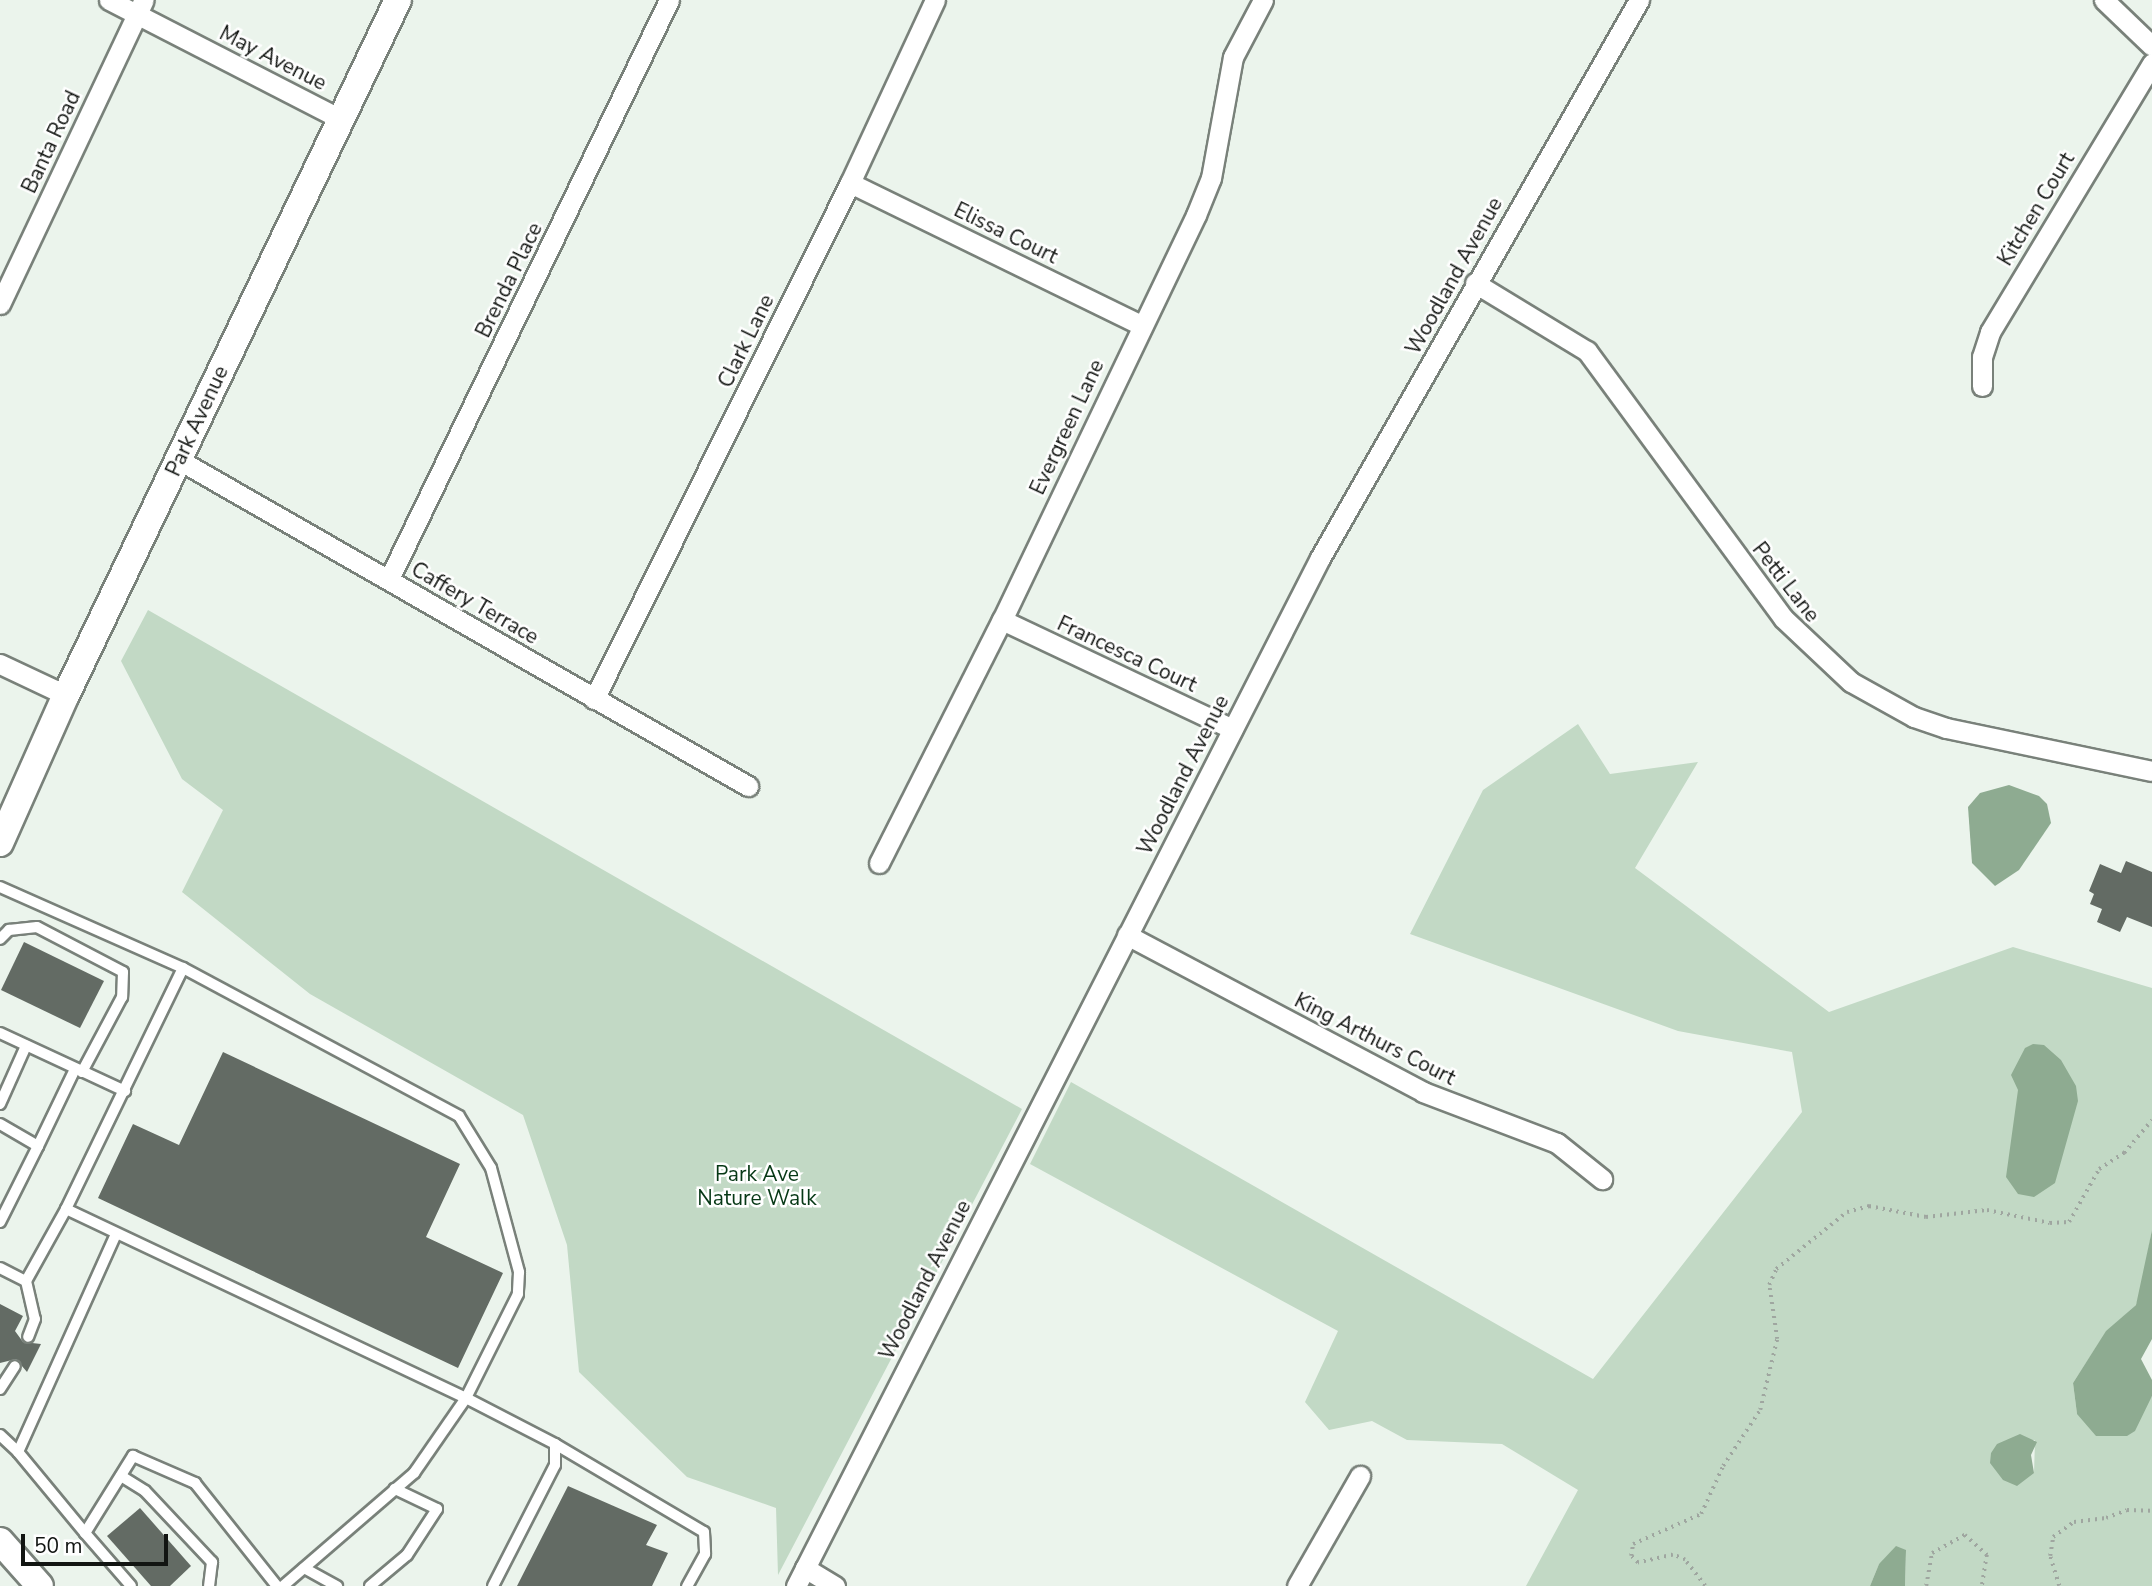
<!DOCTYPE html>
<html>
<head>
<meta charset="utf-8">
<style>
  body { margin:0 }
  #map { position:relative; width:2152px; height:1586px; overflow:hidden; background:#ebf4ec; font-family:"Nunito Sans",sans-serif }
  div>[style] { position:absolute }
  .green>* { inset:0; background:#c2d9c5 }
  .water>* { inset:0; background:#8eab91 }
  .building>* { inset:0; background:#636b64 }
  .path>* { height:3.5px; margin-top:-1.75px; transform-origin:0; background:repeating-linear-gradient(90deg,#9fa6a0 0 2px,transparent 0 7px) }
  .roads { filter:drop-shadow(2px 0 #79817a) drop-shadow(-2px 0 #79817a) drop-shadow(0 2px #79817a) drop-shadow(0 -2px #79817a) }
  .service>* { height:10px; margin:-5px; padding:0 5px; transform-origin:5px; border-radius:5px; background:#fff }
  .minor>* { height:19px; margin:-9.5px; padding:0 9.5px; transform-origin:9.5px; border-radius:9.5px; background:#fff }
  .secondary>* { height:26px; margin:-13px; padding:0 13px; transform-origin:13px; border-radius:13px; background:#fff }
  span { translate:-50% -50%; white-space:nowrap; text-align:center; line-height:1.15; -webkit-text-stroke:5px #fff; paint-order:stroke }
  .street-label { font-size:21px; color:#121512 }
  .park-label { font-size:21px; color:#063815 }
  .scale { position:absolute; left:21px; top:1534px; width:147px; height:32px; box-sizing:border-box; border:4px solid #121512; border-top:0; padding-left:9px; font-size:21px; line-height:24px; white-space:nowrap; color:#121512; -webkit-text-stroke:5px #fff; paint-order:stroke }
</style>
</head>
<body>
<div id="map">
  <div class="green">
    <div style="clip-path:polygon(148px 610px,1022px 1109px,778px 1575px,776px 1508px,687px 1477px,579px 1372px,567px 1245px,523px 1115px,310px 994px,182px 892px,223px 810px,182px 779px,121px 661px)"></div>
    <div style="clip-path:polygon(evenodd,1578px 724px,1610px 774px,1698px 762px,1635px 868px,1829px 1012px,2013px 947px,2152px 988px,2152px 1230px,2140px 1293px,2136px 1305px,2106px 1332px,2073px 1383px,2077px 1414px,2145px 1407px,2152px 1396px,2152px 1586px,1905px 1586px,1906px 1550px,1879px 1564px,1870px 1586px,1526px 1586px,1578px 1490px,1502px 1444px,1407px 1440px,1372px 1421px,1329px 1430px,1305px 1402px,1338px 1331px,1030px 1164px,1071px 1082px,1593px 1379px,1802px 1112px,1792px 1052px,1678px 1031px,1410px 934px,1483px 790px,1578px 724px,2035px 1440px,2034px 1473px,1991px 1453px,2035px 1440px)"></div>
  </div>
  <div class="water">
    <div style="clip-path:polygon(2009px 785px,2039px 796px,2047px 804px,2051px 823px,2019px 870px,1995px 886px,1972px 863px,1968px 807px,1980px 793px)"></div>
    <div style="clip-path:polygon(2033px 1044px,2044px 1045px,2061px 1060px,2076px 1086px,2078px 1101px,2055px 1183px,2034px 1197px,2018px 1194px,2006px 1177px,2018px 1090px,2011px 1075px,2025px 1048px)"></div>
    <div style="clip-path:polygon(2152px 1230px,2152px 1339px,2141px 1359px,2152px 1380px,2152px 1396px,2135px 1431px,2127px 1436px,2096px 1436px,2077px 1414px,2073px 1383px,2106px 1331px,2136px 1305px)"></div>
    <div style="clip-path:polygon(2020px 1434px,2037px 1442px,2031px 1455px,2034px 1473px,2017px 1486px,2003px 1480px,1990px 1463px,1991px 1453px,1997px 1444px)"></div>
    <div style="clip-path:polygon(1896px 1546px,1906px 1550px,1905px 1586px,1870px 1586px,1879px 1564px)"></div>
  </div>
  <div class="building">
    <div style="clip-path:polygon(2126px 861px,2152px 872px,2152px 927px,2127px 917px,2120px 932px,2097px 922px,2102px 909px,2090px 904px,2094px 894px,2089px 891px,2100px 864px,2121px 873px)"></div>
    <div style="clip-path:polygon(24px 942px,104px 981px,80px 1028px,1px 990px)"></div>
    <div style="clip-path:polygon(223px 1052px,460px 1164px,426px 1237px,503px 1273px,458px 1368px,98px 1198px,133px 1124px,179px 1145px)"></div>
    <div style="clip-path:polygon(0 1304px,23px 1316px,15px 1331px,23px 1342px,41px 1344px,27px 1372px,16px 1359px,0 1363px)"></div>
    <div style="clip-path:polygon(568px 1486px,657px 1525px,646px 1545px,668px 1553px,652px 1586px,517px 1586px)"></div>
    <div style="clip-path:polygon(140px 1508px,191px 1566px,170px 1586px,151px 1586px,107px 1536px)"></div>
  </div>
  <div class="path">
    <div style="left:1705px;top:1586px;width:33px;rotate:-128deg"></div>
    <div style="left:1685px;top:1560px;width:13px;rotate:-157deg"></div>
    <div style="left:1673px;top:1555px;width:36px;rotate:167deg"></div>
    <div style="left:1638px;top:1563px;width:10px;rotate:-135deg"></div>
    <div style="left:1631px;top:1556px;width:12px;rotate:-81deg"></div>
    <div style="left:1633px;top:1544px;width:74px;rotate:-23.8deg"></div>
    <div style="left:1701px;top:1514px;width:53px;rotate:-65.4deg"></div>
    <div style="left:1723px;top:1466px;width:67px;rotate:-56.5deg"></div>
    <div style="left:1760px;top:1410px;width:73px;rotate:-76.5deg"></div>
    <div style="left:1777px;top:1339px;width:55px;rotate:-98.4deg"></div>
    <div style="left:1769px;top:1285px;width:17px;rotate:-66deg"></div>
    <div style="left:1776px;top:1269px;width:91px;rotate:-38.8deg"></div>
    <div style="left:1847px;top:1212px;width:23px;rotate:-15deg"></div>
    <div style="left:1869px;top:1206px;width:58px;rotate:10.9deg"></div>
    <div style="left:1926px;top:1217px;width:61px;rotate:-6.5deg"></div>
    <div style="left:1987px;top:1210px;width:64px;rotate:11.7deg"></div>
    <div style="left:2050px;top:1223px;width:19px;rotate:-3deg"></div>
    <div style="left:2069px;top:1222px;width:61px;rotate:-60.5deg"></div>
    <div style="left:2099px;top:1169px;width:30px;rotate:-33deg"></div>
    <div style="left:2124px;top:1153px;width:43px;rotate:-49.7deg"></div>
    <div style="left:1926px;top:1586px;width:34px;rotate:-80deg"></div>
    <div style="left:1932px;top:1553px;width:38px;rotate:-29deg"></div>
    <div style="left:1965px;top:1535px;width:30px;rotate:42deg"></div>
    <div style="left:1987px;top:1555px;width:31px;rotate:99deg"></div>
    <div style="left:2059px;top:1586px;width:31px;rotate:-107deg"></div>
    <div style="left:2050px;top:1556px;width:19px;rotate:-81deg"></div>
    <div style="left:2053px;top:1537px;width:26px;rotate:-36deg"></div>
    <div style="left:2074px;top:1522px;width:32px;rotate:-7deg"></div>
    <div style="left:2106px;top:1518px;width:22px;rotate:-21deg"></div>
    <div style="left:2127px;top:1510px;width:25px;rotate:2deg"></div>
  </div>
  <div class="roads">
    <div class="service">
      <div style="left:0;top:887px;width:200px;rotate:23.9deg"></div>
      <div style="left:183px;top:968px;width:268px;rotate:115.9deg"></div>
      <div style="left:66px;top:1209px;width:442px;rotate:25.3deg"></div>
      <div style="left:466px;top:1398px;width:91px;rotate:124.7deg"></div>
      <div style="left:414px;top:1473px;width:173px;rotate:139.2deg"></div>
      <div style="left:0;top:939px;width:13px;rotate:-45deg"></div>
      <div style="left:9px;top:930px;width:28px;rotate:-6deg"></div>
      <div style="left:37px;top:927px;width:97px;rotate:27.6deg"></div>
      <div style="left:123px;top:972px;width:25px;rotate:92deg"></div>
      <div style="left:122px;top:997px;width:85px;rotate:118.1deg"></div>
      <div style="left:183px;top:968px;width:313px;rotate:28.2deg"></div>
      <div style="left:459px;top:1116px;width:61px;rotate:58.4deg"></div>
      <div style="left:491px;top:1168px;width:108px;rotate:74.9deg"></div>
      <div style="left:519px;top:1272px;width:22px;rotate:93deg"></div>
      <div style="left:518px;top:1294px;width:116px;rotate:116.6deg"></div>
      <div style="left:466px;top:1398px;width:100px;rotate:27.3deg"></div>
      <div style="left:555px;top:1444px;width:21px;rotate:90deg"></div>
      <div style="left:555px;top:1465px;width:136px;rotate:117.1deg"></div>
      <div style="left:0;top:1033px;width:138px;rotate:24.9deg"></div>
      <div style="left:0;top:1104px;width:64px;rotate:-65.9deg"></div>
      <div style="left:0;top:1124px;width:44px;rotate:30.1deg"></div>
      <div style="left:38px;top:1146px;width:85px;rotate:-64.3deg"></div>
      <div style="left:0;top:1222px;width:85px;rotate:-63.4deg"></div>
      <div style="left:116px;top:1234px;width:239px;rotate:114.2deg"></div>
      <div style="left:18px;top:1452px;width:105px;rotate:50.4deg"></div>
      <div style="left:85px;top:1533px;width:91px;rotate:-58.1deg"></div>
      <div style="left:133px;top:1456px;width:68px;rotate:23.5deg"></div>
      <div style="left:195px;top:1483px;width:132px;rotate:51.5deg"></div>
      <div style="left:0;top:1268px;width:29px;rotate:27deg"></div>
      <div style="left:26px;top:1281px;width:82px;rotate:-60.9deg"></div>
      <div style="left:26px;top:1281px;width:39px;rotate:77deg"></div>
      <div style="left:35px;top:1319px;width:19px;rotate:111deg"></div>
      <div style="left:0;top:1389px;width:27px;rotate:-57deg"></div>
      <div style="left:0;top:1435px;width:25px;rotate:43deg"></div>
      <div style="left:555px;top:1444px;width:173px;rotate:30.6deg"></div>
      <div style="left:704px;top:1532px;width:22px;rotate:87deg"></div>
      <div style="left:705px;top:1554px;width:37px;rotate:119deg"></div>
      <div style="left:121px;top:1476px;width:28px;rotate:32deg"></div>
      <div style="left:145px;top:1491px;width:98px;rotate:46.7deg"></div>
      <div style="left:212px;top:1562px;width:24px;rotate:97deg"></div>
      <div style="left:85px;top:1533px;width:70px;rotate:49deg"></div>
      <div style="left:304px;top:1568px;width:38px;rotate:29deg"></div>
      <div style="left:370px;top:1586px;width:48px;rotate:-40deg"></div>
      <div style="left:407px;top:1555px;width:55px;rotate:-56.9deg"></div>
      <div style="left:437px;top:1509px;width:47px;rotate:-154.5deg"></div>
    </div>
    <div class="minor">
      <div style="left:109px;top:0;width:261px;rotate:27.2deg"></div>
      <div style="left:2104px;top:0;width:66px;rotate:43.8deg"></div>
      <div style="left:850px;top:183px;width:324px;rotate:26deg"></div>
      <div style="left:1475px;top:283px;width:131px;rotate:31.3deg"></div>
      <div style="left:1587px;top:351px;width:331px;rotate:53.7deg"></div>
      <div style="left:1783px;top:618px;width:93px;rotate:43.3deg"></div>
      <div style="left:1851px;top:682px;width:72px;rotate:29.1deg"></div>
      <div style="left:1914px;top:717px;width:34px;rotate:19deg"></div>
      <div style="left:1946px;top:728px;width:210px;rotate:11.8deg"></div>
      <div style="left:0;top:304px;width:336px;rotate:-64.7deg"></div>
      <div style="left:1982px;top:386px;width:29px;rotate:-90deg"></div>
      <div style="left:1982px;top:357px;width:26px;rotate:-72deg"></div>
      <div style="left:1990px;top:332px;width:314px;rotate:-58.9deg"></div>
      <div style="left:179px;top:460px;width:656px;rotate:29.81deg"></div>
      <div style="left:389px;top:579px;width:643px;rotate:-64.19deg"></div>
      <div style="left:1002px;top:620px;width:255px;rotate:25.3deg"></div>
      <div style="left:0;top:664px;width:73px;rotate:25.2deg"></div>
      <div style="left:594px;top:699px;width:576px;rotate:-63.61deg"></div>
      <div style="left:850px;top:183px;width:202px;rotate:-65.1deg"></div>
      <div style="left:879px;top:863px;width:272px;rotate:-63.2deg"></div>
      <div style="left:1002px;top:620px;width:449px;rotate:-64.4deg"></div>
      <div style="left:1196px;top:215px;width:40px;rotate:-68deg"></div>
      <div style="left:1211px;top:178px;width:123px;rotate:-79.7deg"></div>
      <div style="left:1233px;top:57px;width:64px;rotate:-62.2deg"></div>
      <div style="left:1127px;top:935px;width:335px;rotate:27.9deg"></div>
      <div style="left:1423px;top:1092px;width:143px;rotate:20.8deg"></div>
      <div style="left:1557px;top:1143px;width:58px;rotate:38.7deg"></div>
      <div style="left:805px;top:1568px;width:35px;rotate:31deg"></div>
      <div style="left:796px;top:1586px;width:1154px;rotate:-62.99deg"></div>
      <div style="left:1320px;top:558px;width:643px;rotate:-60.24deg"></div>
      <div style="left:1297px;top:1586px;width:127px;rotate:-60.2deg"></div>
    </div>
    <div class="secondary">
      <div style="left:0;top:843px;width:162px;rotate:-66deg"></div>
      <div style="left:66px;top:695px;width:770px;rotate:-64.47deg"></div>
      <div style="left:0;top:1541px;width:60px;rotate:48.4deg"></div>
    </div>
  </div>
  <div class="street-label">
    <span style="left:273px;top:58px;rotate:27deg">May Avenue</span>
    <span style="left:51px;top:142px;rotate:-65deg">Banta Road</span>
    <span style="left:2036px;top:209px;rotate:-59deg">Kitchen Court</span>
    <span style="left:1006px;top:233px;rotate:26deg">Elissa Court</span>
    <span style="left:1454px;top:276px;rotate:-61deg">Woodland Avenue</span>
    <span style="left:509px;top:280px;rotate:-64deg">Brenda Place</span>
    <span style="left:746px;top:341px;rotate:-64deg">Clark Lane</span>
    <span style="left:197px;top:421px;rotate:-65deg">Park Avenue</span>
    <span style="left:1067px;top:427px;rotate:-65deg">Evergreen Lane</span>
    <span style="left:1786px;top:582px;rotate:52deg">Petti Lane</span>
    <span style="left:475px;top:603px;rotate:30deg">Caffery Terrace</span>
    <span style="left:1127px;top:654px;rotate:25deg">Francesca Court</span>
    <span style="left:1183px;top:775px;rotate:-63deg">Woodland Avenue</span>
    <span style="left:1375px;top:1039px;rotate:27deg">King Arthurs Court</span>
    <span style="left:925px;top:1280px;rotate:-63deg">Woodland Avenue</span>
  </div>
  <div class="park-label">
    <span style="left:757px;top:1186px">Park Ave<br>Nature Walk</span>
  </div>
  <div class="scale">50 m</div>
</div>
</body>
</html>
